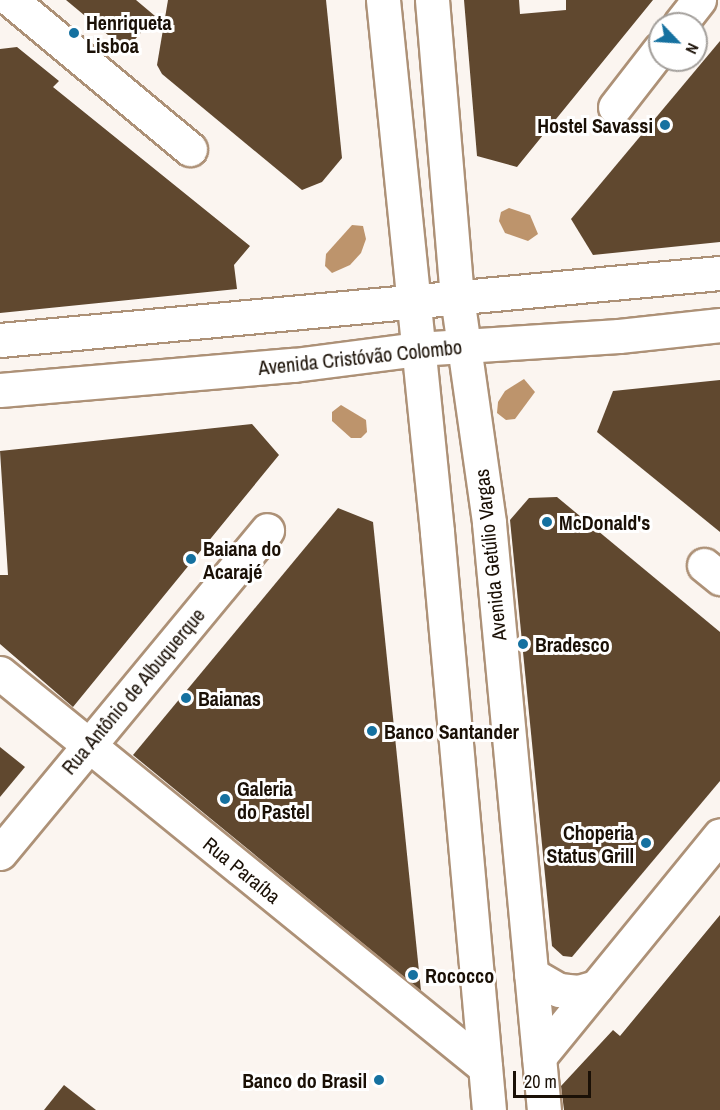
<!DOCTYPE html>
<html>
<head>
<meta charset="utf-8">
<style>
  body { margin:0 }
  #map { position:relative; width:720px; height:1110px; overflow:hidden; background:#fbf5f0; font-family:"Archivo Narrow",sans-serif }
  div>[style] { position:absolute }
  .water>* { inset:0; background:#bd946c }
  .building>* { inset:0; background:#60482f }
  .roads { filter:drop-shadow(2px 0 #ad9177) drop-shadow(-2px 0 #ad9177) drop-shadow(0 2px #ad9177) drop-shadow(0 -2px #ad9177) }
  .minor>* { height:33px; margin:-16.5px; padding:0 16.5px; transform-origin:16.5px; border-radius:16.5px; background:#fff }
  .major>* { height:33px; margin:-16.5px; padding:0 16.5px; transform-origin:16.5px; border-radius:16.5px; background:#fff }
  .dots>* { width:16px; height:16px; translate:-50% -50%; box-sizing:border-box; border:3px solid #fff; border-radius:50% }
  span { translate:-50% -50%; white-space:nowrap; text-align:center; line-height:1.15; -webkit-text-stroke:6px #fff; paint-order:stroke }
  .poi-label { font-size:20px; color:#1a1006; font-weight:700 }
  .left { translate:0 -50%; text-align:left }
  .right { translate:-100% -50%; text-align:right }
  .street-label { font-size:20px; color:#1a1006 }
  .north { position:absolute; left:648px; top:12px; width:60px; height:60px; box-sizing:border-box; background:#fff; border:2px solid #a39f9b; border-radius:50%; rotate:115deg; font-size:16px; font-weight:700; line-height:24px; text-align:center; color:#1a1006 }
  .north::after { content:''; display:block; margin:auto; width:21px; height:27px; background:#1571a0; clip-path:polygon(50% 0,100% 100%,50% 72%,0 100%) }
  .scale { position:absolute; left:513px; top:1071px; width:78px; height:27px; box-sizing:border-box; border:3px solid #1a1006; border-top:0; padding-left:8px; font-size:18px; line-height:21px; white-space:nowrap; color:#1a1006; -webkit-text-stroke:4px #fff; paint-order:stroke }
</style>
</head>
<body>
<div id="map">
  <div class="water">
    <div style="clip-path:polygon(509px 208px,530px 215px,538px 234px,528px 241px,505px 233px,499px 221px,501px 212px)"></div>
    <div style="clip-path:polygon(352px 225px,363px 226px,366px 239px,361px 253px,350px 265px,332px 273px,325px 266px,326px 254px)"></div>
    <div style="clip-path:polygon(524px 379px,535px 392px,515px 419px,506px 420px,497px 413px,498px 402px,505px 391px)"></div>
    <div style="clip-path:polygon(341px 405px,366px 420px,367px 432px,361px 438px,351px 438px,332px 421px,332px 412px)"></div>
  </div>
  <div class="building">
    <div style="clip-path:polygon(66px 0,136px 0,155px 16px,126px 50px)"></div>
    <div style="clip-path:polygon(168px 0,326px 0,342px 158px,322px 182px,302px 190px,162px 74px,157px 65px)"></div>
    <div style="clip-path:polygon(464px 0,519px 0,520px 14px,566px 10px,566px 0,653px 0,517px 167px,477px 156px)"></div>
    <div style="clip-path:polygon(720px 41px,720px 242px,593px 255px,571px 219px)"></div>
    <div style="clip-path:polygon(17px 47px,59px 81px,53px 87px,250px 246px,234px 265px,237px 289px,0 313px,0 49px)"></div>
    <div style="clip-path:polygon(720px 380px,720px 532px,597px 432px,613px 391px)"></div>
    <div style="clip-path:polygon(252px 424px,279px 455px,73px 707px,0 644px,0 575px,8px 575px,0 451px)"></div>
    <div style="clip-path:polygon(557px 497px,720px 632px,720px 781px,572px 957px,563px 956px,552px 946px,510px 520px,529px 498px)"></div>
    <div style="clip-path:polygon(338px 508px,373px 522px,421px 991px,133px 755px)"></div>
    <div style="clip-path:polygon(0 747px,25px 767px,0 797px)"></div>
    <div style="clip-path:polygon(720px 915px,720px 1110px,564px 1110px,561px 1086px,613px 1030px,620px 1036px)"></div>
    <div style="clip-path:polygon(64px 1085px,96px 1110px,44px 1110px)"></div>
  </div>
  <div class="roads">
    <div class="minor">
      <div style="left:11px;top:0;width:233px;rotate:39.8deg"></div>
      <div style="left:680px;top:24px;width:31px;rotate:-52deg"></div>
      <div style="left:615px;top:107px;width:73px;rotate:-52.2deg"></div>
      <div style="left:704px;top:565px;width:21px;rotate:39deg"></div>
      <div style="left:0;top:673px;width:625px;rotate:39.09deg"></div>
      <div style="left:0;top:853px;width:419px;rotate:-50.4deg"></div>
      <div style="left:531px;top:974px;width:32px;rotate:30deg"></div>
      <div style="left:559px;top:990px;width:19px;rotate:6deg"></div>
      <div style="left:578px;top:992px;width:19px;rotate:-16deg"></div>
      <div style="left:539px;top:1057px;width:286px;rotate:-50.8deg"></div>
    </div>
    <div class="major">
      <div style="left:383px;top:0;width:535px;rotate:84.2deg"></div>
      <div style="left:437px;top:532px;width:580px;rotate:84.86deg"></div>
      <div style="left:432px;top:0;width:298px;rotate:85.2deg"></div>
      <div style="left:457px;top:297px;width:228px;rotate:81.9deg"></div>
      <div style="left:489px;top:523px;width:590px;rotate:84.65deg"></div>
      <div style="left:0;top:340px;width:723px;rotate:-5.32deg"></div>
      <div style="left:0;top:390px;width:295px;rotate:-4.9deg"></div>
      <div style="left:294px;top:365px;width:124px;rotate:-7.4deg"></div>
      <div style="left:417px;top:349px;width:202px;rotate:-3.7deg"></div>
      <div style="left:619px;top:336px;width:102px;rotate:-6.2deg"></div>
    </div>
  </div>
  <div class="dots">
    <div style="left:74px;top:33px;background:#1571a0"></div>
    <div style="left:665px;top:125px;background:#1571a0"></div>
    <div style="left:547px;top:522px;background:#1571a0"></div>
    <div style="left:191px;top:559px;background:#1571a0"></div>
    <div style="left:523px;top:644px;background:#1571a0"></div>
    <div style="left:186px;top:698px;background:#1571a0"></div>
    <div style="left:372px;top:731px;background:#1571a0"></div>
    <div style="left:225px;top:799px;background:#1571a0"></div>
    <div style="left:646px;top:843px;background:#1571a0"></div>
    <div style="left:413px;top:975px;background:#1571a0"></div>
    <div style="left:379px;top:1080px;background:#1571a0"></div>
  </div>
  <div class="poi-label">
    <span class="left" style="left:86px;top:34px">Henriqueta<br>Lisboa</span>
    <span class="right" style="left:653px;top:125px">Hostel Savassi</span>
    <span class="left" style="left:559px;top:522px">McDonald's</span>
    <span class="left" style="left:203px;top:560px">Baiana do<br>Acarajé</span>
    <span class="left" style="left:535px;top:644px">Bradesco</span>
    <span class="left" style="left:198px;top:698px">Baianas</span>
    <span class="left" style="left:384px;top:731px">Banco Santander</span>
    <span class="left" style="left:237px;top:800px">Galeria<br>do Pastel</span>
    <span class="right" style="left:634px;top:844px">Choperia<br>Status Grill</span>
    <span class="left" style="left:425px;top:975px">Rococco</span>
    <span class="right" style="left:367px;top:1080px">Banco do Brasil</span>
  </div>
  <div class="street-label">
    <span style="left:360px;top:357px;rotate:-6deg">Avenida Cristóvão Colombo</span>
    <span style="left:490px;top:555px;rotate:-96deg">Avenida Getúlio Vargas</span>
    <span style="left:133px;top:691px;rotate:-50deg">Rua Antônio de Albuquerque</span>
    <span style="left:242px;top:870px;rotate:39deg">Rua Paraíba</span>
  </div>
  <div class="north">N</div>
  <div class="scale">20 m</div>
</div>
</body>
</html>
